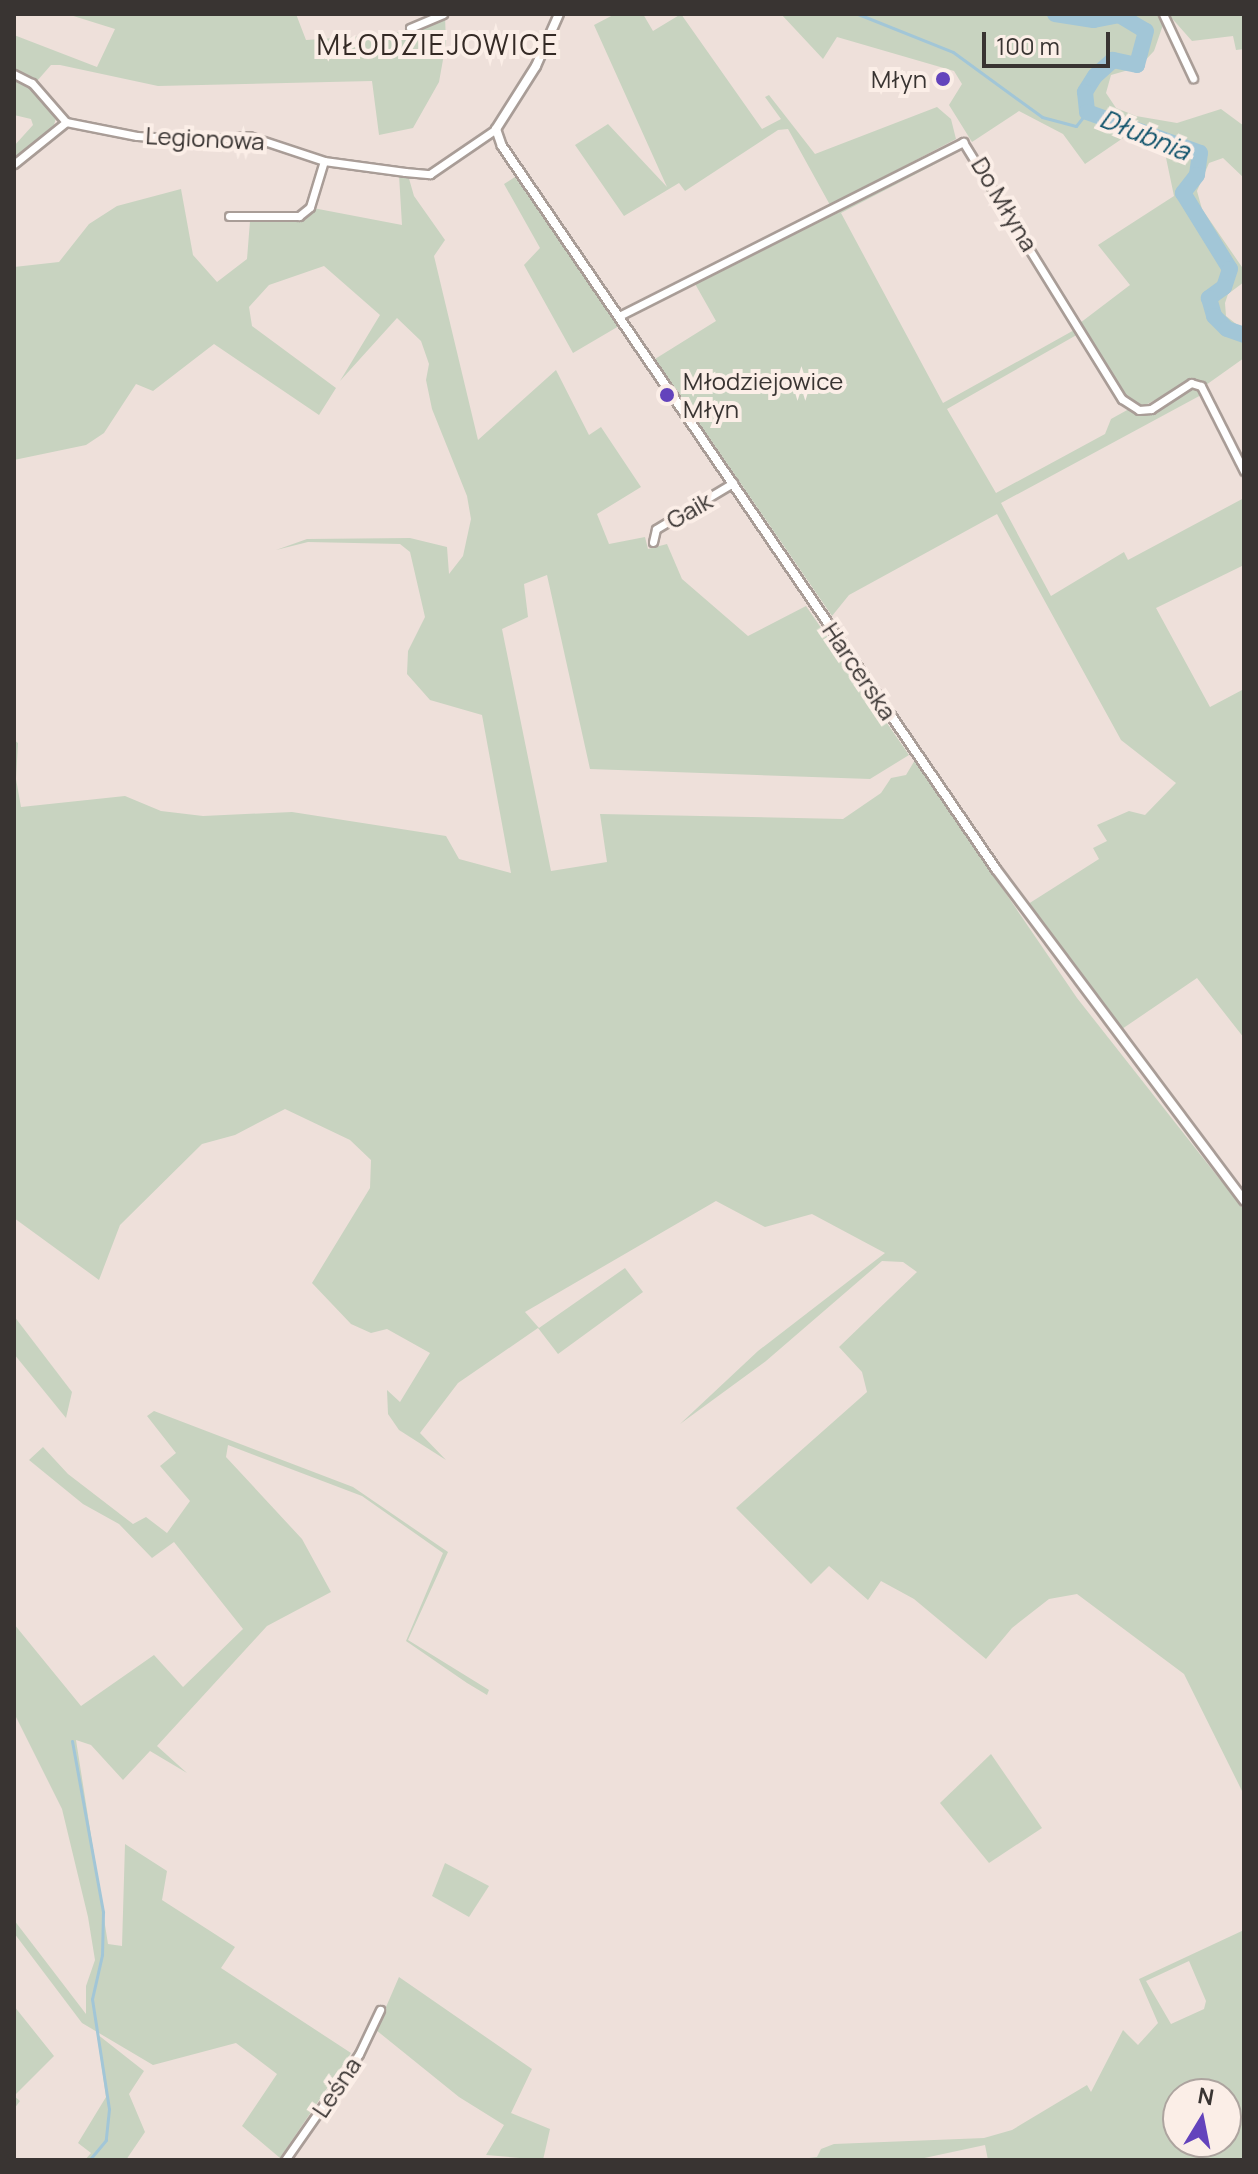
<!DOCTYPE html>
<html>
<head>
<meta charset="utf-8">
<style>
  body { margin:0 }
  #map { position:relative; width:1258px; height:2174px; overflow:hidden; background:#eee0da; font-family:Manrope,sans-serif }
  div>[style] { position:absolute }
  .green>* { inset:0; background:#c8d3c0 }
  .stream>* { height:3px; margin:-1.5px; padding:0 1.5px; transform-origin:1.5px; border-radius:1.5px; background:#a2c6d7 }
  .river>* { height:16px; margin:-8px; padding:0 8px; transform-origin:8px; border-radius:8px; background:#a2c6d7 }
  .roads { filter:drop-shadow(2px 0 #a99d97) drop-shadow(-2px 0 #a99d97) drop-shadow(0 2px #a99d97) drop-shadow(0 -2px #a99d97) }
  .minor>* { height:7px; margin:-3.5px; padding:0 3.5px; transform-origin:3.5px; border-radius:3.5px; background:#fff }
  .tertiary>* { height:8px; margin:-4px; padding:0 4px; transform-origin:4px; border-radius:4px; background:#fff }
  .dots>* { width:22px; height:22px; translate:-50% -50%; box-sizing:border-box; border:4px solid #fbeee7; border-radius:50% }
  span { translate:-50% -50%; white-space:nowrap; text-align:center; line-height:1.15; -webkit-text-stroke:8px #fbeee7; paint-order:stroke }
  .poi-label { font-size:24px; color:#393432 }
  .right { translate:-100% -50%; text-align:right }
  .left { translate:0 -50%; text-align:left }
  .street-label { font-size:24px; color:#393432 }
  .water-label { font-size:26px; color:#0d516a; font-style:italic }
  .quarter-label { font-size:28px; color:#342a25; letter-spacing:2px }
  .frame { position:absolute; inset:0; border:16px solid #393432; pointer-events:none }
  .north { position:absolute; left:1162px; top:2078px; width:80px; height:80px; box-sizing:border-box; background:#fbeee7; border:2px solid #ada49f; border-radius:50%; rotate:10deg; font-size:22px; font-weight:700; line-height:32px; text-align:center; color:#393432 }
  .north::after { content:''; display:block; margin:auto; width:28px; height:36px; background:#6343bc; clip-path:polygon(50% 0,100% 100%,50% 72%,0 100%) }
  .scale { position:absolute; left:982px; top:32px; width:128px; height:36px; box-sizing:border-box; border:4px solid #393432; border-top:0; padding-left:10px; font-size:24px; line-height:28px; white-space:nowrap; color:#393432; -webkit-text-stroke:6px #fbeee7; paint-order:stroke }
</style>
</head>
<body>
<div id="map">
  <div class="green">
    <div style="clip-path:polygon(67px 14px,296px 14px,306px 40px,393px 34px,445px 16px,446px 43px,439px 82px,413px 128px,379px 135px,372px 81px,158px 86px,60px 65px,51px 65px,37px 81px,14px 69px,14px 35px,97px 67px,115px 29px)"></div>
    <div style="clip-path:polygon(615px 14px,643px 14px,653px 31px,681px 14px,762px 129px,781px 119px,765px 97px,769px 95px,815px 154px,937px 107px,951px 119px,956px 139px,830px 205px,788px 129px,778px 130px,685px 191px,679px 183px,624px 216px,575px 145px,608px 124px,667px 187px,594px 25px)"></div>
    <div style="clip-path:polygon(781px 14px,1157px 14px,1164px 22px,1154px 51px,1139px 67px,1111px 75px,1106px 93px,1116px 108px,1136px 116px,1177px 123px,1221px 109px,1244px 126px,1244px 178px,1223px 158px,1209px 163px,1197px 191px,1202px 209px,1244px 270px,1244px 282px,1228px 294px,1225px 303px,1226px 316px,1244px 330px,1244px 358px,1206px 385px,1194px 379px,1140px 408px,1129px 403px,1080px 323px,1130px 285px,1098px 245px,1174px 196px,1165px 153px,1129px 134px,1085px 164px,1063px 134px,1019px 111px,972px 142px,949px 105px,962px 84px,954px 71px,837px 37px,823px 59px)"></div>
    <div style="clip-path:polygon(1244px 14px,1244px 49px,1236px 50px,1233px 36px,1192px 41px,1169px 15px)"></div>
    <div style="clip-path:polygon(14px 76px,47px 102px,56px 118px,54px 125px,14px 159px,14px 146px,33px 125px,31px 119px,14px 115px)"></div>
    <div style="clip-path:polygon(958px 147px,966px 148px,841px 213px,943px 403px,1076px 329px,1080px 333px,947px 409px,996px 493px,1105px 434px,1111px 419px,1129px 409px,1151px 413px,1192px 386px,1203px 394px,1001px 503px,1051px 596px,1124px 552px,1128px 560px,1244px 498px,1244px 565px,1156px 608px,1210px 707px,1244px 689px,1244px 1038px,1197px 978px,1122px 1029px,1025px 906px,1099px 859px,1093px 848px,1107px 841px,1097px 825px,1129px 811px,1145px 815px,1176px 783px,1121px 740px,997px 514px,849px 595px,832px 616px,655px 359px,716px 321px,694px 282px)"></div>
    <div style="clip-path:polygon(399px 175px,408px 175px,414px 196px,445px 240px,434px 256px,478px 440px,556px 370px,589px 435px,601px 427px,641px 487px,597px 514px,609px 544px,645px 537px,648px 549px,667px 544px,682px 579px,748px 636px,806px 606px,909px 755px,870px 779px,590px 769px,547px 575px,524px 584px,528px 617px,502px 629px,551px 871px,607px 862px,600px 814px,843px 819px,881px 793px,891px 778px,906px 775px,915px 760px,1077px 998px,1244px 1210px,1244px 1795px,1184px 1674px,1077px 1594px,1049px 1599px,1012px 1628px,986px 1659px,914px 1599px,881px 1581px,868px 1600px,829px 1566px,811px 1584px,736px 1508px,867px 1392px,862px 1372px,839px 1347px,917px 1272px,903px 1262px,882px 1261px,766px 1361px,680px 1424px,758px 1351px,885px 1253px,812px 1214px,765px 1227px,716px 1201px,525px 1312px,539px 1328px,625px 1268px,643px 1292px,558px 1354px,538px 1328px,458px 1383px,420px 1433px,446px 1460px,399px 1430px,388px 1414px,387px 1390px,400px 1402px,430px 1353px,387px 1329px,371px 1333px,351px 1324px,312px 1283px,370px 1188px,371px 1160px,350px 1140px,285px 1109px,235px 1135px,202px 1144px,120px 1225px,99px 1280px,14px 1218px,14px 740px,18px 743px,16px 779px,21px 807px,125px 796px,161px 811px,203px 816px,292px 812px,446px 836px,459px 859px,511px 873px,482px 715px,430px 700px,407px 674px,408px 651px,425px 617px,410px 552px,400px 544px,308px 542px,276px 550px,307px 539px,410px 538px,447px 547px,449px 574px,463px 556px,471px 519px,467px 496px,432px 409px,426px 380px,429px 364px,421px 341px,397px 318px,340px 381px,380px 315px,324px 266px,269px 285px,249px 307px,252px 326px,336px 388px,319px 415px,214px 344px,153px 391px,136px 384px,104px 433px,86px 445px,14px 460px,14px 267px,59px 262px,89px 224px,117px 206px,181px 189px,193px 255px,217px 282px,247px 259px,250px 221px,292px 220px,305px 217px,313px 208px,402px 225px)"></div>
    <div style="clip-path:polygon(515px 177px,619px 326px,573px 353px,524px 265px,540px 248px,504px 184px)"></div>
    <div style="clip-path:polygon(14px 1316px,72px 1392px,66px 1418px,14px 1354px)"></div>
    <div style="clip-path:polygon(154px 1411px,353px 1487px,448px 1552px,408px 1640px,489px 1690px,487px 1695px,467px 1683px,406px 1641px,443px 1553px,362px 1496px,228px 1445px,226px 1457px,302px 1539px,331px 1592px,267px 1626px,157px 1746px,187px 1773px,150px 1751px,123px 1780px,91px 1745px,76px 1740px,108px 1944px,122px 1946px,125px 1844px,167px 1871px,162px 1900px,235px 1947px,221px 1968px,351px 2053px,280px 2158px,242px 2126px,277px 2074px,236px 2043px,153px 2065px,82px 2023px,14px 1933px,14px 1920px,86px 2014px,86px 1986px,95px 1960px,88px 1917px,62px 1809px,14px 1713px,14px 1624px,81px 1706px,154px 1655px,183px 1687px,243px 1629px,174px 1542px,152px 1558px,119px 1524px,83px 1504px,29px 1460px,43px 1447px,68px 1474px,133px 1524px,146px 1517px,167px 1533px,190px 1501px,160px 1466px,176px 1453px,147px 1416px)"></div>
    <div style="clip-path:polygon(991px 1754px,1042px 1828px,989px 1863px,940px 1803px)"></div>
    <div style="clip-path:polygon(445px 1863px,489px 1886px,469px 1917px,432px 1896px)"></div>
    <div style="clip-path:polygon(evenodd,1244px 1930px,1244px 2160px,988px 2160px,985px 2145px,915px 2160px,793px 2160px,817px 2157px,821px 2149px,834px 2144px,984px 2138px,1012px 2130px,1087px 2085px,1091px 2092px,1123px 2030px,1138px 2045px,1158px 2023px,1139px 1979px,1244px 1930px,1189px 1961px,1206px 2001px,1204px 2009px,1171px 2024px,1146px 1981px,1189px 1961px,1244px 1930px,1226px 2094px,1226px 2142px,1178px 2142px,1178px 2094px,1226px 2094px)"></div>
    <div style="clip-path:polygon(399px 1977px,532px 2069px,511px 2113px,550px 2129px,543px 2160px,486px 2155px,504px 2125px,459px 2097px,376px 2030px)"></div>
    <div style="clip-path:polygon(14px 2006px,54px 2056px,14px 2096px,20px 2101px,14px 2109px)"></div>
    <div style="clip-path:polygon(97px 2034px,144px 2071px,129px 2094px,145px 2132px,126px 2160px,85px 2160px,91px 2153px,78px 2143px,106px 2097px)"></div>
  </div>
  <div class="stream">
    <div style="left:858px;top:14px;width:102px;rotate:21.8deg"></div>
    <div style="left:953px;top:52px;width:110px;rotate:36.1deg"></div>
    <div style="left:1042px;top:117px;width:35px;rotate:15deg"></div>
    <div style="left:1076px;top:126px;width:18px;rotate:-52deg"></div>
    <div style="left:72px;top:1741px;width:174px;rotate:79.7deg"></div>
    <div style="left:103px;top:1912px;width:43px;rotate:91.3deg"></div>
    <div style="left:102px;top:1955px;width:45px;rotate:102.8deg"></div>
    <div style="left:92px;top:1999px;width:111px;rotate:81.2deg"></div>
    <div style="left:109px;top:2109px;width:31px;rotate:96deg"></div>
    <div style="left:106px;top:2140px;width:26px;rotate:130deg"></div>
  </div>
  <div class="river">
    <div style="left:1055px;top:14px;width:39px;rotate:9deg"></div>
    <div style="left:1094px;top:20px;width:25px;rotate:-11deg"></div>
    <div style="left:1119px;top:15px;width:31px;rotate:31deg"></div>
    <div style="left:1146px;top:31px;width:35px;rotate:105deg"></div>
    <div style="left:1137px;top:65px;width:25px;rotate:-168deg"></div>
    <div style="left:1113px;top:60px;width:24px;rotate:138deg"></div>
    <div style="left:1095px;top:76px;width:19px;rotate:122deg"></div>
    <div style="left:1085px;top:92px;width:20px;rotate:84deg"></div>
    <div style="left:1087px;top:112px;width:120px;rotate:19.9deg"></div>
    <div style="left:1200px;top:153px;width:22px;rotate:98deg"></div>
    <div style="left:1197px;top:175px;width:23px;rotate:128deg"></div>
    <div style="left:1183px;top:193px;width:89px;rotate:58.3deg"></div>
    <div style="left:1230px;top:269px;width:19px;rotate:108deg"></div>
    <div style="left:1224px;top:287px;width:19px;rotate:144deg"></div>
    <div style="left:1209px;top:298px;width:19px;rotate:74deg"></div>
    <div style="left:1214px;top:316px;width:18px;rotate:45deg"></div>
    <div style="left:1227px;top:329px;width:18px;rotate:19deg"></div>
  </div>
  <div class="roads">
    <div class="minor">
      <div style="left:1163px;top:14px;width:71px;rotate:64.9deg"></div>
      <div style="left:410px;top:28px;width:36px;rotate:-23deg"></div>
      <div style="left:14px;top:74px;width:20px;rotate:27deg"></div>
      <div style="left:32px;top:83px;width:52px;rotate:48.9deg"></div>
      <div style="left:66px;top:122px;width:72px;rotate:11.2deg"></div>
      <div style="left:137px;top:136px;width:66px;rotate:3.5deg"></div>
      <div style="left:203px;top:140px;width:46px;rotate:-5deg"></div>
      <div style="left:249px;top:136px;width:79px;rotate:18.4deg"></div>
      <div style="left:324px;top:161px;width:82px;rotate:7.7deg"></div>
      <div style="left:405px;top:172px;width:25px;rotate:5deg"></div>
      <div style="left:430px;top:174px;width:80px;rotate:-34.3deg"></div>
      <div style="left:14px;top:164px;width:67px;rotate:-38.9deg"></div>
      <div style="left:229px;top:216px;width:70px"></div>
      <div style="left:299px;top:216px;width:14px;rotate:-39deg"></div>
      <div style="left:310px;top:207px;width:48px;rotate:-73.1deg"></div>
      <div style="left:619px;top:316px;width:386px;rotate:-26.8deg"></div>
      <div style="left:963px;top:142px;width:302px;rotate:58.3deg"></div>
      <div style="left:1122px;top:399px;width:20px;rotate:33deg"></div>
      <div style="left:1139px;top:410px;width:12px;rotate:-5deg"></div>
      <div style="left:1151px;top:409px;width:48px;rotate:-33deg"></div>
      <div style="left:1191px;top:383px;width:10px;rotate:17deg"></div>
      <div style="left:1201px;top:386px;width:95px;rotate:63.2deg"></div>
      <div style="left:653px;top:542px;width:13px;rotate:-77deg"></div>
      <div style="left:656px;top:529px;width:90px;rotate:-30.9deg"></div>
      <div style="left:285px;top:2160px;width:129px;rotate:-55.1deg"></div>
      <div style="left:359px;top:2054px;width:49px;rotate:-64.5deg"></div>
    </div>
    <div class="tertiary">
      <div style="left:559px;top:14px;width:57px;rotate:113.9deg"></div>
      <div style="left:536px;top:66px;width:75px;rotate:122.4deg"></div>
      <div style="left:496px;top:129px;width:18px;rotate:71deg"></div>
      <div style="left:502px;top:146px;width:876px;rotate:55.66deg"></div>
      <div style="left:996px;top:869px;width:414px;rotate:53.2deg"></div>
    </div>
  </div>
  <div class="dots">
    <div style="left:943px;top:79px;background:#6343bc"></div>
    <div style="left:667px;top:395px;background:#6343bc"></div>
  </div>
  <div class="poi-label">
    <span class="right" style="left:927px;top:79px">Młyn</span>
    <span class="left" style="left:683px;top:395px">Młodziejowice<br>Młyn</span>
  </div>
  <div class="street-label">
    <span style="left:205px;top:138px;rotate:3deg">Legionowa</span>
    <span style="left:1005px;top:204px;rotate:59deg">Do Młyna</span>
    <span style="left:689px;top:510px;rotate:-30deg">Gaik</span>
    <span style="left:860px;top:671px;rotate:56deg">Harcerska</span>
    <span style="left:336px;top:2087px;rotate:-56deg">Leśna</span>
  </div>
  <div class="water-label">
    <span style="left:1145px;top:135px;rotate:22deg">Dłubnia</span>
  </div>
  <div class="quarter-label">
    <span style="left:438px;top:44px">MŁODZIEJOWICE</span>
  </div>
  <div class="frame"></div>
  <div class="north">N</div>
  <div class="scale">100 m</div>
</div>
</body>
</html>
